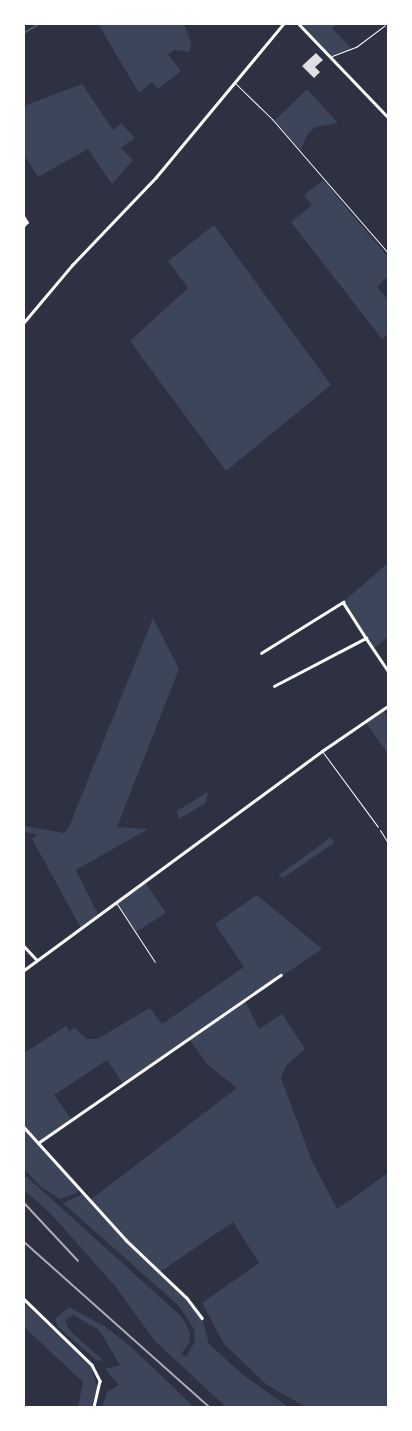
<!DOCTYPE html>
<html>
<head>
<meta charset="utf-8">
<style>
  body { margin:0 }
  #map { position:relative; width:412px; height:1431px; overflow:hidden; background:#2d3142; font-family:"Noto Sans",sans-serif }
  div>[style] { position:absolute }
  .green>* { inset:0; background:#3c4559 }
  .stream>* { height:2px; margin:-1px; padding:0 1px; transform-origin:1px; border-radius:1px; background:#4f5d75 }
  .building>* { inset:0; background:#e0e0e3 }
  .path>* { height:1px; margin:-0.5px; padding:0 0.5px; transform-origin:0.5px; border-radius:0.5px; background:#fff }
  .service>* { height:1px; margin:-0.5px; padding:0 0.5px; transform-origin:0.5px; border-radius:0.5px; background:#fff }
  .minor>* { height:2.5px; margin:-1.25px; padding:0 1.25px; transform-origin:1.25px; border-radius:1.25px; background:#fff }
  .tertiary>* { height:3px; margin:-1.5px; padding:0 1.5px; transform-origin:1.5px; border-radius:1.5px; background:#fff }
  .rail>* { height:2px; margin:-1px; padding:0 1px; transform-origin:1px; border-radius:1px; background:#abadb3 }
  span { translate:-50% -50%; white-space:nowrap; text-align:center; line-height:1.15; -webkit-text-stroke:4.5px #fff; paint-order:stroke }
  .frame { position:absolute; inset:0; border:25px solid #fff; pointer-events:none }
</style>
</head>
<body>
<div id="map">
  <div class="green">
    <div style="clip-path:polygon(98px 24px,184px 24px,191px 42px,190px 52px,175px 50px,168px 54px,181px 71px,158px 89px,152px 82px,139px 93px)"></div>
    <div style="clip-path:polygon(299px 24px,337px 24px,332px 28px,352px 49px,331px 57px)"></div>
    <div style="clip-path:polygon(82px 84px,113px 130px,121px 123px,135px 138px,121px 148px,133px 160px,112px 184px,88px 149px,38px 177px,24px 155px,24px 106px)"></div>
    <div style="clip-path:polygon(307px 89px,338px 123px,315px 127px,307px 135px,300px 151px,274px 121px)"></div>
    <div style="clip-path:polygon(323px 180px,388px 257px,388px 276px,377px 287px,388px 300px,388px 334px,382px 339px,291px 222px,312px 205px,304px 195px)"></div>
    <div style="clip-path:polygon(214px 225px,331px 385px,226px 471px,130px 341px,188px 288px,168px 261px)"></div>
    <div style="clip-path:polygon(388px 563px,388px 637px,373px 649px,343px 602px)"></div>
    <div style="clip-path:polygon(153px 618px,179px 669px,117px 827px,148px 829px,76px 870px,99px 916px,81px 928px,32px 839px,37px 834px,24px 832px,24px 826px,64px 833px,69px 827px)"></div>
    <div style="clip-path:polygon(383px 710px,388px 718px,388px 754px,365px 721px)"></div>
    <div style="clip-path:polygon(208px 792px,206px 803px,179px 819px,177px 811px)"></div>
    <div style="clip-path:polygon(331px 837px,334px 843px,283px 878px,279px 875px)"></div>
    <div style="clip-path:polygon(145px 882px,166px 913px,136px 932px,117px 903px)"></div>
    <div style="clip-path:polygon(257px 895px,322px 949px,245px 1001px,259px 1029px,282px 1014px,305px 1049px,286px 1066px,281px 1078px,312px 1161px,337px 1209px,388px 1173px,388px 1407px,306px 1407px,267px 1385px,224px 1344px,202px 1303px,259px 1263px,233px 1222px,160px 1272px,187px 1298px,202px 1318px,209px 1344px,242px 1374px,288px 1407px,226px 1407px,155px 1341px,115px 1286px,51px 1214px,24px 1190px,24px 1177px,27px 1177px,183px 1318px,190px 1333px,189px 1343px,181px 1355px,187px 1356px,195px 1341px,194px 1329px,179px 1306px,63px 1203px,84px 1193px,90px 1200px,237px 1088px,208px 1065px,189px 1039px,123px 1084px,107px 1060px,54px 1095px,72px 1120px,38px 1143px,79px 1188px,77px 1193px,60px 1199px,40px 1186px,24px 1169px,24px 1053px,66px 1026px,69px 1031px,75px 1028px,86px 1039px,97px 1039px,150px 1008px,162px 1024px,244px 967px,215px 924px)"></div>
    <div style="clip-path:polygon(24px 1303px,91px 1367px,97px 1386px,92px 1407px,78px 1407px,83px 1382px,24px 1327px)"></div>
    <div style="clip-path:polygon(69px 1307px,104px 1326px,129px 1345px,194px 1407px,102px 1407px,107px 1392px,119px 1385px,105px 1369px,120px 1365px,99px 1330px,73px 1315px,65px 1321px,69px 1330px,104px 1361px,96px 1360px,58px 1327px,55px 1319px)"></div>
  </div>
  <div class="stream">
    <div style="left:24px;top:33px;width:17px;rotate:-31deg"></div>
  </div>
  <div class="building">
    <div style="clip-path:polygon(316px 53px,323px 60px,315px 67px,320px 72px,314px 78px,302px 66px)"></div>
  </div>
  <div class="path">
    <div style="left:380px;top:830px;width:15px;rotate:58deg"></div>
  </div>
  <div class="service">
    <div style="left:332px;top:56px;width:26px;rotate:-21deg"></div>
    <div style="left:356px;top:47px;width:36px;rotate:-37deg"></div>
    <div style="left:235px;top:83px;width:52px;rotate:44.2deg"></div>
    <div style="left:272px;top:119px;width:177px;rotate:49.1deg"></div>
    <div style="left:322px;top:751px;width:94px;rotate:53.6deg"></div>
    <div style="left:117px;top:904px;width:69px;rotate:56.8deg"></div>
  </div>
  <div class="minor">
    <div style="left:299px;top:24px;width:129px;rotate:46.3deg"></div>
    <div style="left:24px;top:217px;width:6px;rotate:59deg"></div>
    <div style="left:27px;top:222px;width:5px;rotate:127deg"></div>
    <div style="left:261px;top:653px;width:97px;rotate:-31.9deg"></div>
    <div style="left:343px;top:602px;width:43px;rotate:57.4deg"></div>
    <div style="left:274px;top:686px;width:104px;rotate:-27.6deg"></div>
    <div style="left:366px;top:638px;width:40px;rotate:56deg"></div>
    <div style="left:24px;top:946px;width:19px;rotate:47deg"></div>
    <div style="left:24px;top:970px;width:370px;rotate:-36.3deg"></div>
    <div style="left:322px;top:751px;width:80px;rotate:-34.3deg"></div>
    <div style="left:24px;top:1127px;width:152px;rotate:47.9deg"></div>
    <div style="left:126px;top:1240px;width:84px;rotate:43.6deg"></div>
    <div style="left:187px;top:1298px;width:25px;rotate:53deg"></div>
    <div style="left:38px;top:1143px;width:295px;rotate:-34.7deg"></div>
    <div style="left:24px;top:1299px;width:95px;rotate:44.1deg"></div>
    <div style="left:92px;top:1365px;width:18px;rotate:63deg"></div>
    <div style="left:100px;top:1381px;width:27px;rotate:103deg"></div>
  </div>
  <div class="tertiary">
    <div style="left:24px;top:322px;width:75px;rotate:-49.9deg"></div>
    <div style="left:72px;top:265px;width:122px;rotate:-46.3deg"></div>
    <div style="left:156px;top:177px;width:199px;rotate:-50.3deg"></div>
  </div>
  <div class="rail">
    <div style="left:24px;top:1203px;width:79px;rotate:47deg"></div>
    <div style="left:24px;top:1242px;width:248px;rotate:41.7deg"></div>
  </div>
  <div class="frame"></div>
</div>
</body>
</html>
